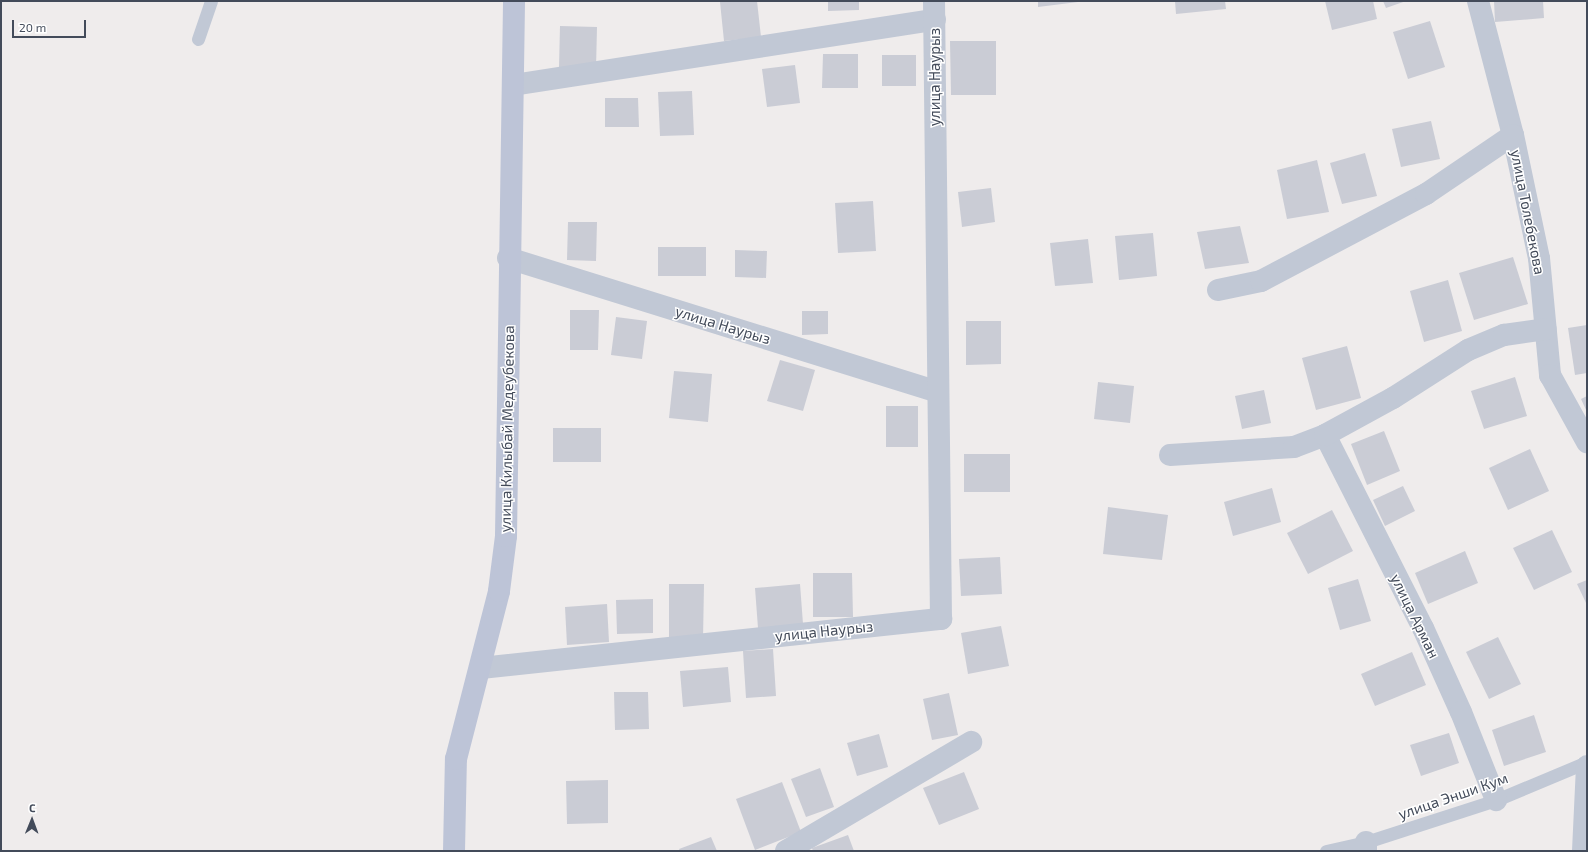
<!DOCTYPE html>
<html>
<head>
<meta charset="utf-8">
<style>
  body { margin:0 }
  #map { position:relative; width:1588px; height:852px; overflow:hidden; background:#efecec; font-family:"Exo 2",sans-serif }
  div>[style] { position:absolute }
  .building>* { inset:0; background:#caccd5 }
  .lane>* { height:13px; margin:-6.5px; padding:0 6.5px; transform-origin:6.5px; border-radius:6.5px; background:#c1c8d5 }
  .street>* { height:22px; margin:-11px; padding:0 11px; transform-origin:11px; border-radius:11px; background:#c1c8d5 }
  .secondary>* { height:22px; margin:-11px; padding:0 11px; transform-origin:11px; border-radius:11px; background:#bdc4d7 }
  span { translate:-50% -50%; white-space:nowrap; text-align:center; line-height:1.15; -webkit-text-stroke:3px #fff; paint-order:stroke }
  .street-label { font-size:15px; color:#434b5a }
  .frame { position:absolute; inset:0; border:2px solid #434b5a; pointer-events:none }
  .north { position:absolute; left:12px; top:800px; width:40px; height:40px; -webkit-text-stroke:3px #fff; paint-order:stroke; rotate:1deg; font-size:11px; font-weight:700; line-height:16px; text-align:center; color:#434b5a }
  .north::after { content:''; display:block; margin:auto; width:14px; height:18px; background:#434b5a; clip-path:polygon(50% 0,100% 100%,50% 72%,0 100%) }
  .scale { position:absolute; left:12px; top:20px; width:74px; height:18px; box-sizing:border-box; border:2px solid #434b5a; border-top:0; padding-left:5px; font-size:12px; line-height:14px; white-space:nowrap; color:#434b5a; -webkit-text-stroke:3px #fff; paint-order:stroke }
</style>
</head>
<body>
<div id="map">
  <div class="building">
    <div style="clip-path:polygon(757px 1px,761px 37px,724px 41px,720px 2px)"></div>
    <div style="clip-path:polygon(828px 1px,859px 1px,859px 10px,828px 11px)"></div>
    <div style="clip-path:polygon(1038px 1px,1078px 1px,1078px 2px,1038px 7px)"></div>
    <div style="clip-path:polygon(1175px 1px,1225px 1px,1226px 9px,1176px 14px)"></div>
    <div style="clip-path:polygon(1325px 1px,1373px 1px,1377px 19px,1332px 30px)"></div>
    <div style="clip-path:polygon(1383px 1px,1406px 1px,1386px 8px)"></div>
    <div style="clip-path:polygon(1494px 1px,1543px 1px,1544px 18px,1495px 22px)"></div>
    <div style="clip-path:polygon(1430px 21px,1445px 67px,1408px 79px,1393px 32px)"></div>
    <div style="clip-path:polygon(560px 26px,597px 27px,596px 69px,559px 68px)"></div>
    <div style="clip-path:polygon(950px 41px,996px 41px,996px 95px,951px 95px)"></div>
    <div style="clip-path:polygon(823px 54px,858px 54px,858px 88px,822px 88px)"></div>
    <div style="clip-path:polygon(882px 55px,916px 55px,916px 86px,882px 86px)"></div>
    <div style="clip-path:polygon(795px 65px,800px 103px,767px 107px,762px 69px)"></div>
    <div style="clip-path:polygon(692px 91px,694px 135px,660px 136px,658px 92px)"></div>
    <div style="clip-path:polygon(605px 98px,638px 98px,639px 127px,605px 127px)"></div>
    <div style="clip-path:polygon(1431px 121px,1440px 159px,1401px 167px,1392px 129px)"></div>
    <div style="clip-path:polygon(1365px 153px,1377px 196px,1342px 204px,1330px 163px)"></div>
    <div style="clip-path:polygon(1317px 160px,1329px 212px,1287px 219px,1277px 170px)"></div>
    <div style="clip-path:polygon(991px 188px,995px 222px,962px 227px,958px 192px)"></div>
    <div style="clip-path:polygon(873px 201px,876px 251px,838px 253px,835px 203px)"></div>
    <div style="clip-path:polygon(568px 222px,597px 222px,596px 261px,567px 260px)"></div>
    <div style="clip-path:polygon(1240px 226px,1249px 263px,1205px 269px,1197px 232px)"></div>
    <div style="clip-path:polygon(1153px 233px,1157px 276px,1119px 280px,1115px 236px)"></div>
    <div style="clip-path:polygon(1088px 239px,1093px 283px,1055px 286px,1050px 243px)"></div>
    <div style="clip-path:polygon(658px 247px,706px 247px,706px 276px,658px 276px)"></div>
    <div style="clip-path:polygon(735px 250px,767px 251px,766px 278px,735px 277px)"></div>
    <div style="clip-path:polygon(1513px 257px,1528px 304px,1474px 320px,1459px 273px)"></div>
    <div style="clip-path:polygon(1448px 280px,1462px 331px,1424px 342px,1410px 291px)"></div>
    <div style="clip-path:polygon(570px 310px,599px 310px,598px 350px,570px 350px)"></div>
    <div style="clip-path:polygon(802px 311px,828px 311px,828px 334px,802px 335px)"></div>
    <div style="clip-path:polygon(616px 317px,647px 321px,642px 359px,611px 355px)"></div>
    <div style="clip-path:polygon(966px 321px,1001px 321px,1001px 364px,966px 365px)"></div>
    <div style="clip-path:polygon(1587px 325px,1587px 373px,1575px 375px,1568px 328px)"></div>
    <div style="clip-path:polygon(1347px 346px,1361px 398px,1316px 410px,1302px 358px)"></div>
    <div style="clip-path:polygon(780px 360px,815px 370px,803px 411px,767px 401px)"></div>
    <div style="clip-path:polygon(674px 371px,712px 374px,708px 422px,669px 418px)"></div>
    <div style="clip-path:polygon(1515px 377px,1527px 416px,1484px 429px,1471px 391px)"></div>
    <div style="clip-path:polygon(1098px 382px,1134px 386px,1130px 423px,1094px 419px)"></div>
    <div style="clip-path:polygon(1264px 390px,1271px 423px,1242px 429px,1235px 396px)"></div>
    <div style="clip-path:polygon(1587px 396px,1587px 412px,1581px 399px)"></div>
    <div style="clip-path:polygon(886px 406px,918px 406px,918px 447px,886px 447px)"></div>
    <div style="clip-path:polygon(553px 428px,601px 428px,601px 462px,553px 462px)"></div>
    <div style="clip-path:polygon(1384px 431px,1400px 471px,1367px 485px,1351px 444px)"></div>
    <div style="clip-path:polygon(1530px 449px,1549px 491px,1508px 510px,1489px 468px)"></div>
    <div style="clip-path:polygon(964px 454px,1010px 454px,1010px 492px,964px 492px)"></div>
    <div style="clip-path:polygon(1403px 486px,1415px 511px,1385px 526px,1373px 500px)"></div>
    <div style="clip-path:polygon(1272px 488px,1281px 522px,1233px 536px,1224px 502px)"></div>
    <div style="clip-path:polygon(1108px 507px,1168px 515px,1162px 560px,1103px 554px)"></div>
    <div style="clip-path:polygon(1332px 510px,1353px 551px,1308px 574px,1287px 533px)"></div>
    <div style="clip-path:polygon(1552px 530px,1572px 572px,1534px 590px,1513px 548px)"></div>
    <div style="clip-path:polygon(1465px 551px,1478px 583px,1428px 604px,1415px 573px)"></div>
    <div style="clip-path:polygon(1000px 557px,1002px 594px,961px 596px,959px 559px)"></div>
    <div style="clip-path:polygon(813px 573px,852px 573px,853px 617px,813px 617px)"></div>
    <div style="clip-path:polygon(1358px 579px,1371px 621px,1340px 630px,1328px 588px)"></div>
    <div style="clip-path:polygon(1587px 580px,1587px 605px,1577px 584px)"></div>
    <div style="clip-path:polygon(669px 584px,704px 584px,703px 640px,669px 640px)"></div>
    <div style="clip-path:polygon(800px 584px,803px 624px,758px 628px,755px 588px)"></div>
    <div style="clip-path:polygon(653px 599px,653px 633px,617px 634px,616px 600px)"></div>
    <div style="clip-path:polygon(607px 604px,609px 642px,567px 645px,565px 607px)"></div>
    <div style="clip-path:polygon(1001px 626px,1009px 666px,968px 674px,961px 633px)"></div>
    <div style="clip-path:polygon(1498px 637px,1521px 684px,1489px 699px,1466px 652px)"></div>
    <div style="clip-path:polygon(773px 649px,776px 696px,746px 698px,743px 651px)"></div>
    <div style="clip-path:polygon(1412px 652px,1426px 685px,1375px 706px,1361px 674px)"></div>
    <div style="clip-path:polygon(728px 667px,731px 702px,683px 707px,680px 671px)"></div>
    <div style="clip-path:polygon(614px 692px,648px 692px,649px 729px,615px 730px)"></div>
    <div style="clip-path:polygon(949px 693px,958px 735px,932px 740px,923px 699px)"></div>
    <div style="clip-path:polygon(1534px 715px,1546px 752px,1504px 766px,1492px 730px)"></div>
    <div style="clip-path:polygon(1449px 733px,1459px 763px,1421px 776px,1410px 745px)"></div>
    <div style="clip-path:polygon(879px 734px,888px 767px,857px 776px,847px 743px)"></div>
    <div style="clip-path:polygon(820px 768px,834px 807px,806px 817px,791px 779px)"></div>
    <div style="clip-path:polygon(964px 772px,979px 809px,939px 825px,923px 788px)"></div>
    <div style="clip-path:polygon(608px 780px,608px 823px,567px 824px,566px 781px)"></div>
    <div style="clip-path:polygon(782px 782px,801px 832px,755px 850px,736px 799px)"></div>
    <div style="clip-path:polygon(848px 835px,854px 851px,813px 851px,812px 848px)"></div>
    <div style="clip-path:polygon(711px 837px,717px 851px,680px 851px,679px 849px)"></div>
  </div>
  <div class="lane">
    <div style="left:198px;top:39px;width:40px;rotate:-71.1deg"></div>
    <div style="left:1326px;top:851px;width:41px;rotate:-12.7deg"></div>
    <div style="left:1366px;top:842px;width:137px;rotate:-17.9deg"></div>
    <div style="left:1496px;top:800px;width:99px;rotate:-22.7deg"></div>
  </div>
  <div class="street">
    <div style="left:1478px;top:1px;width:138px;rotate:75.4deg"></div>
    <div style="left:1513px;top:135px;width:126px;rotate:78.1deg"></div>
    <div style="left:1539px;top:258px;width:118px;rotate:84.6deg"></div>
    <div style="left:1550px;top:375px;width:77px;rotate:61.1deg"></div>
    <div style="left:513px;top:85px;width:427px;rotate:-8.8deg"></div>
    <div style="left:508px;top:258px;width:449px;rotate:17.3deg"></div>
    <div style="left:1218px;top:290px;width:44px;rotate:-11.8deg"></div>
    <div style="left:1261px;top:281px;width:187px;rotate:-27.8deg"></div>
    <div style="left:1426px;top:194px;width:105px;rotate:-34.1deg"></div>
    <div style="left:1325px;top:435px;width:216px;rotate:63.1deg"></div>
    <div style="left:1423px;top:628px;width:92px;rotate:65.7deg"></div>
    <div style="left:1461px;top:712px;width:95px;rotate:68.3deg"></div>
    <div style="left:1170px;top:455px;width:124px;rotate:-3.7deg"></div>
    <div style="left:1294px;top:447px;width:33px;rotate:-21deg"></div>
    <div style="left:1325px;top:435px;width:77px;rotate:-28.6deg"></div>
    <div style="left:1393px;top:398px;width:89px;rotate:-32.6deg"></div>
    <div style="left:1468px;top:350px;width:39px;rotate:-23deg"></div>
    <div style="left:1504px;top:335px;width:42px;rotate:-8.1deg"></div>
    <div style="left:481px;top:668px;width:463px;rotate:-6.1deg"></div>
    <div style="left:941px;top:619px;width:618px;rotate:-90.65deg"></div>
    <div style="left:786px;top:851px;width:215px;rotate:-30.5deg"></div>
    <div style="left:1366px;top:851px;width:9px;rotate:-90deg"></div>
    <div style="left:1583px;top:851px;width:85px;rotate:-87.3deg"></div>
  </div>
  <div class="secondary">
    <div style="left:454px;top:851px;width:92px;rotate:-88.8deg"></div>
    <div style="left:456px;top:759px;width:173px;rotate:-75.6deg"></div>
    <div style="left:499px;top:591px;width:55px;rotate:-82.7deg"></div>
    <div style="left:506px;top:536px;width:535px;rotate:-89.14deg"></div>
  </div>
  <div class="street-label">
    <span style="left:935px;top:77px;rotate:-90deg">улица Наурыз</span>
    <span style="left:1528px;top:212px;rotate:79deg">улица Толебекова</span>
    <span style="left:723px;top:325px;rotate:17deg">улица Наурыз</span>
    <span style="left:507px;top:429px;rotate:-89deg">улица Килыбай Медеубекова</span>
    <span style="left:1415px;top:616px;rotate:64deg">улица Арман</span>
    <span style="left:824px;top:631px;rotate:-6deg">улица Наурыз</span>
    <span style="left:1453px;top:796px;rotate:-19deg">улица Энши Кум</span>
  </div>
  <div class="frame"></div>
  <div class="north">С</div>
  <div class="scale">20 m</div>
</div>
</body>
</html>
